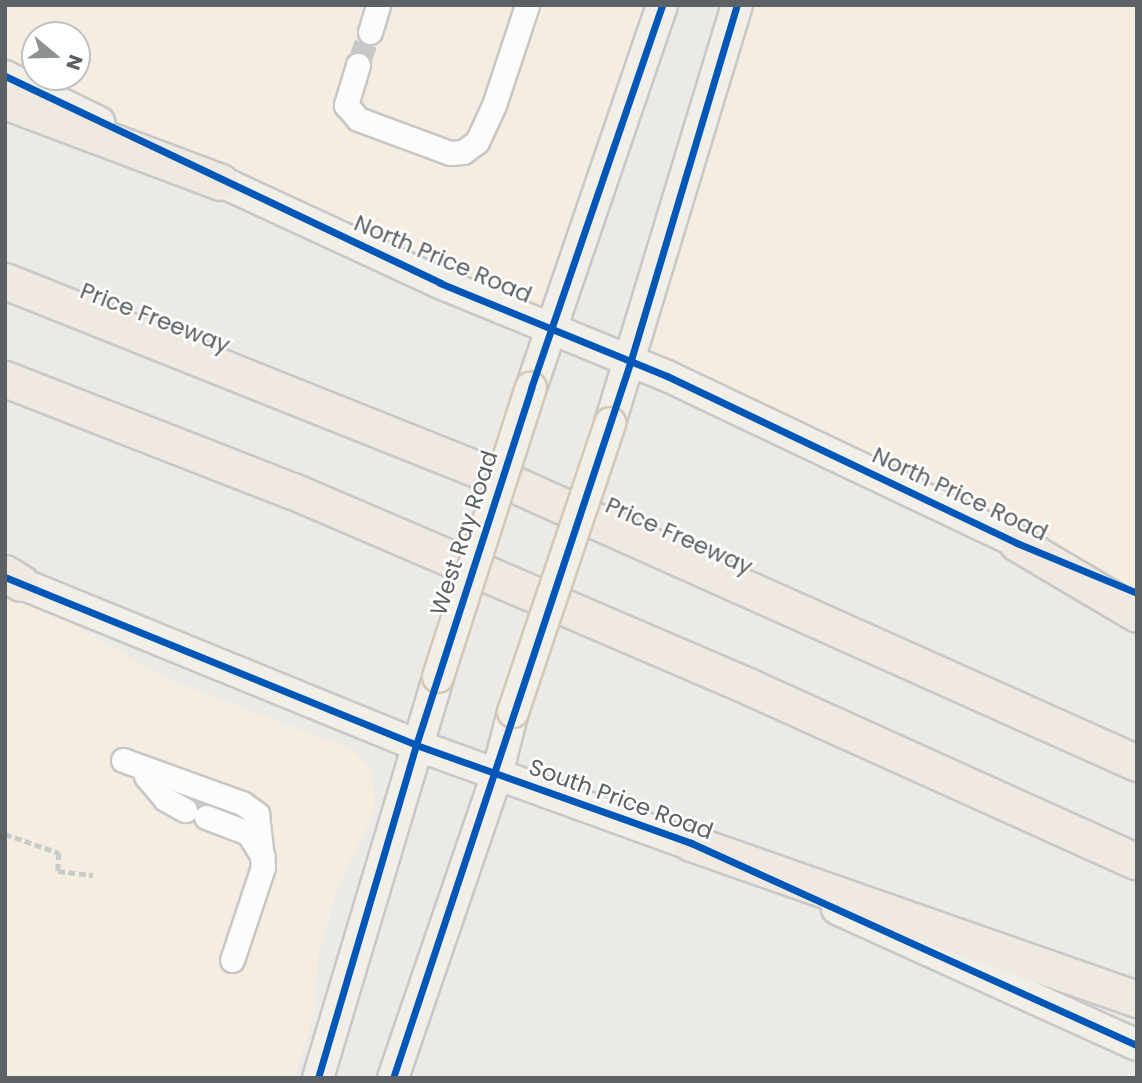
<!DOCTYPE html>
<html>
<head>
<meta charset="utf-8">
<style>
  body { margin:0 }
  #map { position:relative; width:1142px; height:1083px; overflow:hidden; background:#eceae6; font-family:Poppins,sans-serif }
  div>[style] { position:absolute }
  .commercial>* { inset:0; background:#f5ede0 }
  .minor-tunnel>* { height:23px; margin-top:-11.5px; transform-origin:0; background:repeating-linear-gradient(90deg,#c8c8c6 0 23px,transparent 0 34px) }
  .path>* { height:4.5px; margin-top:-2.25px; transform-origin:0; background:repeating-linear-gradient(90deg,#c7ccc9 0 7px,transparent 0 10.5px) }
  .roads { filter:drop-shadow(2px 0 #c8c7c7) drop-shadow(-2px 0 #c8c7c7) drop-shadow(0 2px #c8c7c7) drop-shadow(0 -2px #c8c7c7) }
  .minor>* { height:23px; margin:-11.5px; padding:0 11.5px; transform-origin:11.5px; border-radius:11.5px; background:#fcfcfb }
  .major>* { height:30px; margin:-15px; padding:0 15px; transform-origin:15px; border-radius:15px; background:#f2efe8 }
  .highway>* { height:35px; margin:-17.5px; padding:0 17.5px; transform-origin:17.5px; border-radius:17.5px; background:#efe9e2 }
  .bridges { filter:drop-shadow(2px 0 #d3c7b5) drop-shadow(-2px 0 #d3c7b5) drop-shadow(0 2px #d3c7b5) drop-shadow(0 -2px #d3c7b5) }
  .major-bridge>* { height:30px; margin:-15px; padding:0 15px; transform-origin:15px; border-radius:15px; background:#f2efe8 }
  .cycleway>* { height:7px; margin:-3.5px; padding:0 3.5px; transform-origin:3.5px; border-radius:3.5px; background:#0057b8 }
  span { translate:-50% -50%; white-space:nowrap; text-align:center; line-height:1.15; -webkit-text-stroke:5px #fff; paint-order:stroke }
  .street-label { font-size:23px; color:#5c6165 }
  .frame { position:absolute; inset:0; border:7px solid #5c6165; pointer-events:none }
  .north { position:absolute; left:21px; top:21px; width:70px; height:70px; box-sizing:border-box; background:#fff; border:2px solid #bec0c1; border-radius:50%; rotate:109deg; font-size:19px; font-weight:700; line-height:28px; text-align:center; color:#5c6165 }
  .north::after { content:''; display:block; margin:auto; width:24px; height:32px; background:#8e9192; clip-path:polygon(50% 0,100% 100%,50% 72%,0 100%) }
</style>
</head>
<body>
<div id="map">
  <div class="commercial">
    <div style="clip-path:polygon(evenodd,5px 5px,660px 5px,552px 326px,5px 76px,5px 5px,35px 35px,77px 35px,77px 77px,35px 77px,35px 35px)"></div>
    <div style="clip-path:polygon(737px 5px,1137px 5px,1137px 593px,1017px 543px,631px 360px)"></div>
    <div style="clip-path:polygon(5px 594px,67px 621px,168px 679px,353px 750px,372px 770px,375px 809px,338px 887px,318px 956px,316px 1006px,295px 1078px,5px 1078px)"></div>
  </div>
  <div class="minor-tunnel">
    <div style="left:358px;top:65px;width:35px;rotate:-70deg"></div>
    <div style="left:190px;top:797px;width:21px;rotate:19deg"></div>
  </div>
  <div class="path">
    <div style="left:5px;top:834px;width:57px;rotate:19.4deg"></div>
    <div style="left:59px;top:853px;width:18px;rotate:93deg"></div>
    <div style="left:58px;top:871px;width:35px;rotate:7deg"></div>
  </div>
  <div class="roads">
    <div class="minor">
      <div style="left:370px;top:32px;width:28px;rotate:-73deg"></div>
      <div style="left:358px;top:65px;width:42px;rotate:106.7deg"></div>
      <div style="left:346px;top:105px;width:18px;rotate:49deg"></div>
      <div style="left:358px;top:119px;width:98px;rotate:20.3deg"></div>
      <div style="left:450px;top:153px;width:13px;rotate:-4deg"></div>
      <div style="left:463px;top:152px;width:17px;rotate:-36deg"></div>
      <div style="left:477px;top:142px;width:41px;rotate:-65.3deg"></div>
      <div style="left:494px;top:105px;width:105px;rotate:-71.7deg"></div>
      <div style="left:123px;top:760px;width:127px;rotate:19.9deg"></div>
      <div style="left:242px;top:803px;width:19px;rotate:36deg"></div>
      <div style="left:257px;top:814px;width:53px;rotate:83.5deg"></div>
      <div style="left:263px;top:867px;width:98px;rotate:108.4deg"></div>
      <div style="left:146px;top:776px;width:30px;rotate:50deg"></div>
      <div style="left:165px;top:799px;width:23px;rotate:29deg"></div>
      <div style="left:206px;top:817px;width:45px;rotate:20.9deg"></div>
      <div style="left:248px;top:833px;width:28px;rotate:58deg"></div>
    </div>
    <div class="major">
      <div style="left:5px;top:76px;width:105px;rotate:26.1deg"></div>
      <div style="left:200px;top:172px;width:264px;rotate:24.8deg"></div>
      <div style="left:440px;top:283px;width:245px;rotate:22.3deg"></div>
      <div style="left:667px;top:376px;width:410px;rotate:25.4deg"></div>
      <div style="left:531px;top:388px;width:405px;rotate:-71.1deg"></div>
      <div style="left:610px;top:423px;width:437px;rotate:-73.1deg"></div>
      <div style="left:5px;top:577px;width:444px;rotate:22.2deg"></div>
      <div style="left:416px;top:745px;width:315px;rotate:19.9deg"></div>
      <div style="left:837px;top:909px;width:329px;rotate:24.4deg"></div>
      <div style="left:318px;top:1078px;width:419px;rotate:-73.3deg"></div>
      <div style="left:393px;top:1078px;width:321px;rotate:-71.1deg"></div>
      <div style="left:497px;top:774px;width:64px;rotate:-75.5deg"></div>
    </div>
    <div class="highway">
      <div style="left:5px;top:101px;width:230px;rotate:20.6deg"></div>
      <div style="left:5px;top:281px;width:543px;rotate:21.74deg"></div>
      <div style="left:509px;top:482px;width:688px;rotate:24.11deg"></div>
      <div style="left:5px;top:379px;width:309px;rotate:21.3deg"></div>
      <div style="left:293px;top:491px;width:499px;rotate:23.2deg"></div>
      <div style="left:752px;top:688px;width:422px;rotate:24.3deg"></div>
      <div style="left:1017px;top:543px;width:139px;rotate:30.6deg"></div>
      <div style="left:5px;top:573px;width:19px;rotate:32deg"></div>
      <div style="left:691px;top:843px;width:472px;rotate:19.3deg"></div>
    </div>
  </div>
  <div class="bridges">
    <div class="major-bridge">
      <div style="left:438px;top:677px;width:304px;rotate:-72.2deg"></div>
      <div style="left:513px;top:712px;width:305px;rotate:-71.4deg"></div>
    </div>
  </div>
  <div class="cycleway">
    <div style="left:5px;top:76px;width:482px;rotate:25.4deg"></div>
    <div style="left:440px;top:283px;width:245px;rotate:22.3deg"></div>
    <div style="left:667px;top:376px;width:388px;rotate:25.5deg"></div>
    <div style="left:1017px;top:543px;width:130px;rotate:22.6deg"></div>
    <div style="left:5px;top:577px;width:444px;rotate:22.2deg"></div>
    <div style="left:416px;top:745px;width:292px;rotate:19.6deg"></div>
    <div style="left:691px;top:843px;width:490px;rotate:24.4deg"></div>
    <div style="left:318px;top:1078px;width:347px;rotate:-73.6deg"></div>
    <div style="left:416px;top:745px;width:375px;rotate:-72.1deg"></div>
    <div style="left:531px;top:388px;width:405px;rotate:-71.1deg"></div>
    <div style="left:393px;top:1078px;width:756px;rotate:-71.66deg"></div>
    <div style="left:631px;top:360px;width:370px;rotate:-73.4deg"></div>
  </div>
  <div class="street-label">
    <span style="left:443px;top:259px;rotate:23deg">North Price Road</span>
    <span style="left:155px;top:318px;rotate:21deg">Price Freeway</span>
    <span style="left:960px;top:494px;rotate:25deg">North Price Road</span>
    <span style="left:464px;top:533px;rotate:-72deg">West Ray Road</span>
    <span style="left:679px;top:536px;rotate:24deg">Price Freeway</span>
    <span style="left:621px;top:799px;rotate:20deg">South Price Road</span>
  </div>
  <div class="frame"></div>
  <div class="north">N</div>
</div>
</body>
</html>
